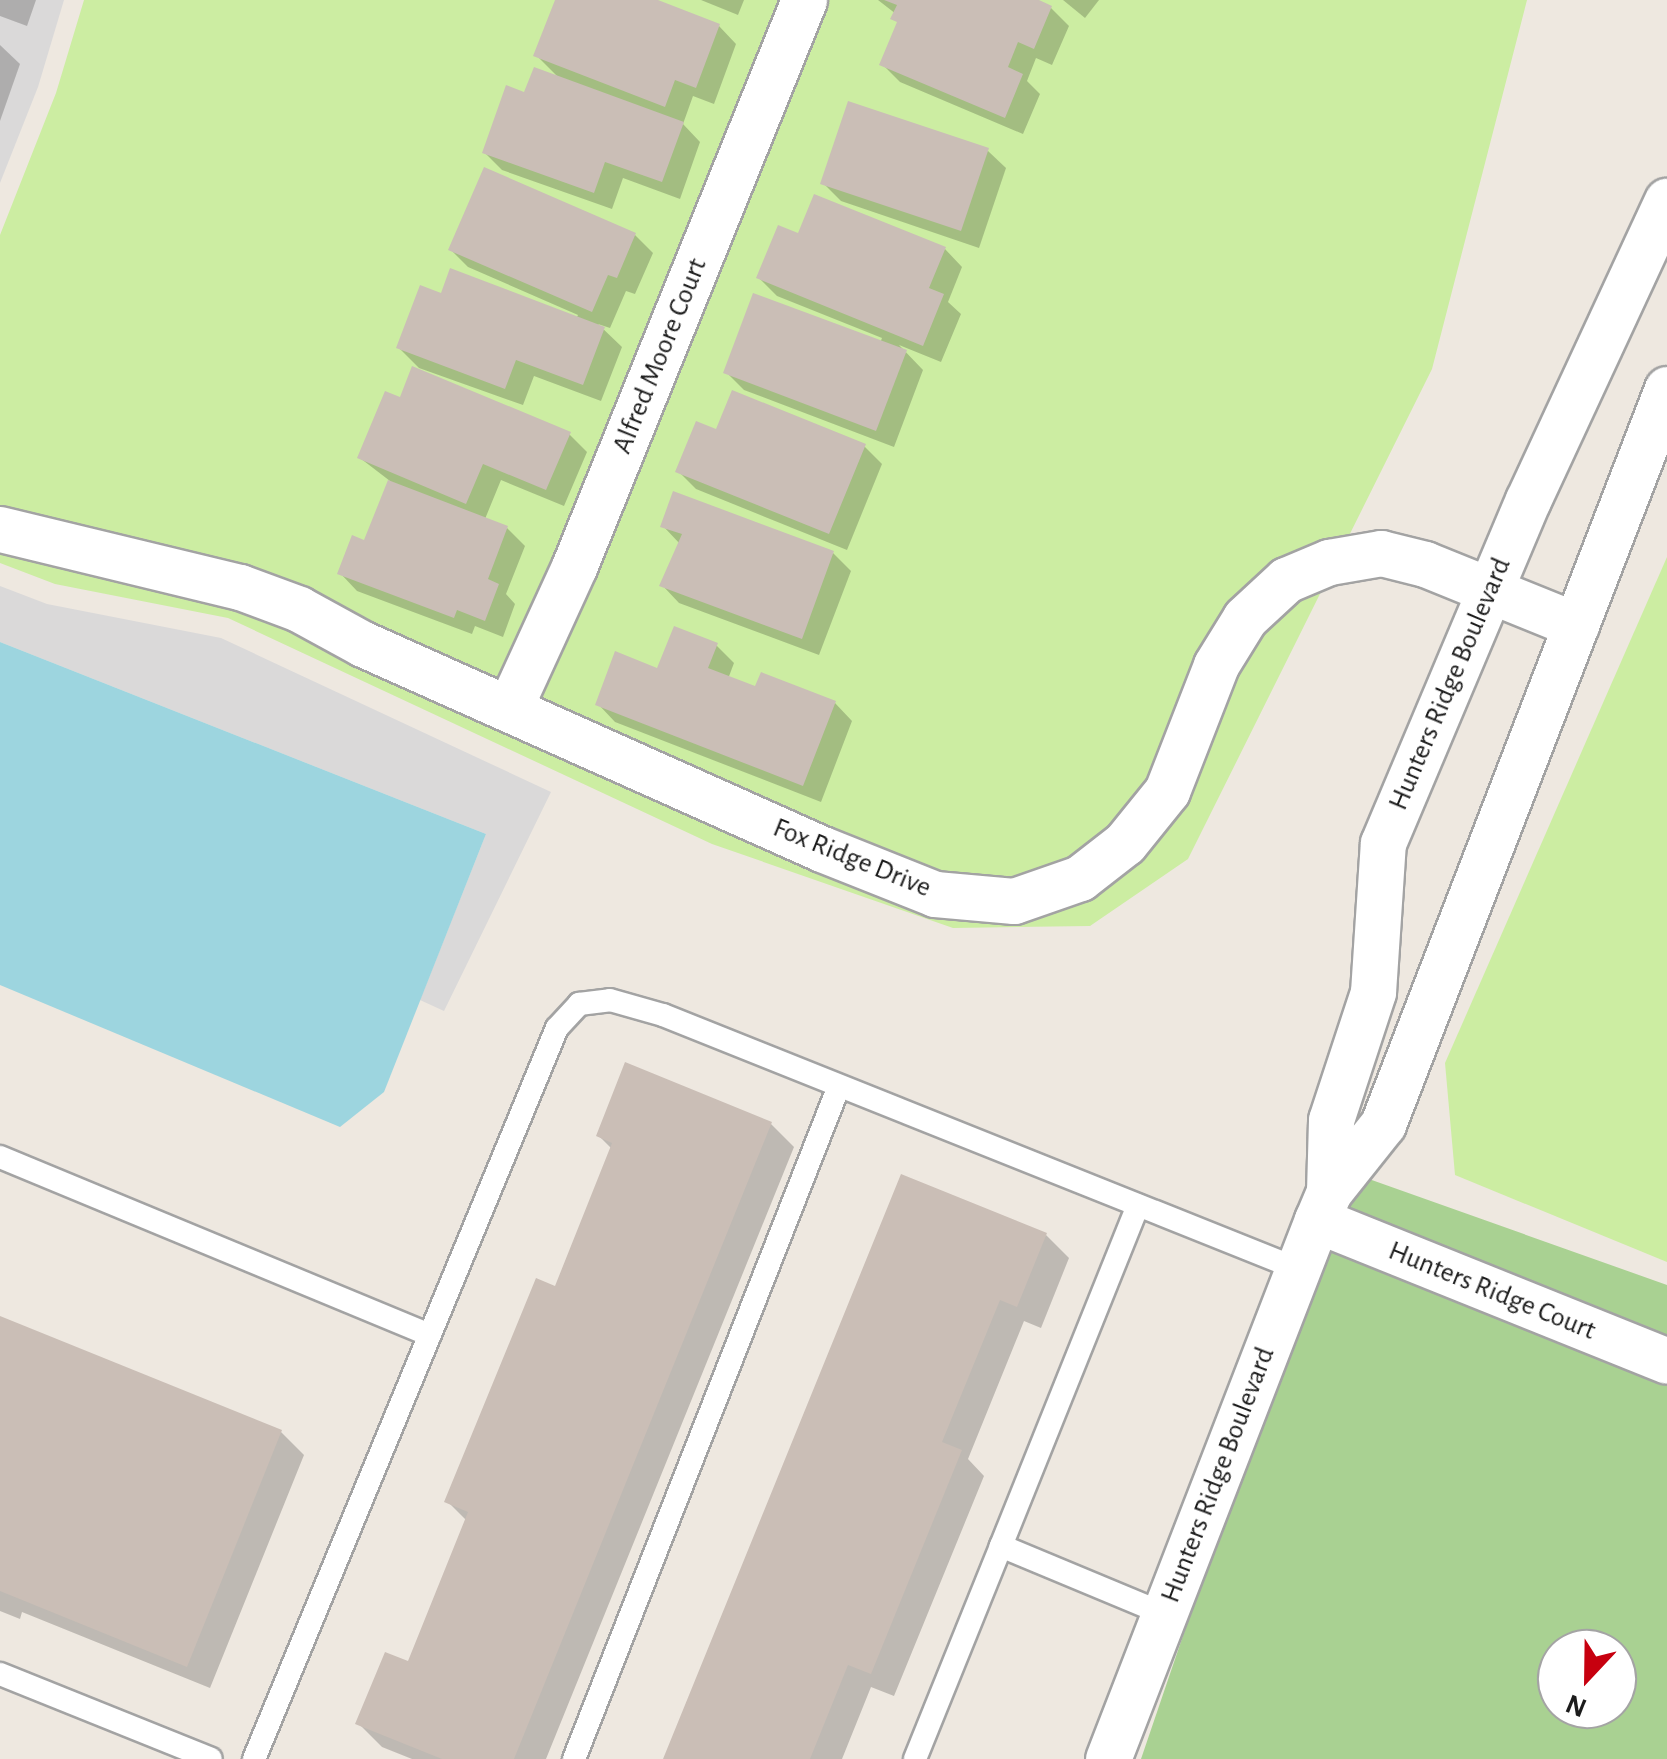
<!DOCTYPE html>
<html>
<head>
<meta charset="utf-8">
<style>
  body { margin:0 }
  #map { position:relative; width:1667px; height:1759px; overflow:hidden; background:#eee8e0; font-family:"Alegreya Sans",sans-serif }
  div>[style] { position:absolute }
  .residential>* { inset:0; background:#dad9d9 }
  .grass>* { inset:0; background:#cceda2 }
  .forest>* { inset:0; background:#a9d192 }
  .water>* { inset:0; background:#9dd5df }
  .shadow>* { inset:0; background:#0003 }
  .building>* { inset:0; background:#cabeb6 }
  .roads { filter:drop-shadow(2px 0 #a3a3a3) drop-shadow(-2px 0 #a3a3a3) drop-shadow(0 2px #a3a3a3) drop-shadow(0 -2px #a3a3a3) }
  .service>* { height:22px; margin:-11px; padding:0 11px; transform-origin:11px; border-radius:11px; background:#fff }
  .minor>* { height:45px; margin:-22.5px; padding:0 22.5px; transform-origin:22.5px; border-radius:22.5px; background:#fff }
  span { translate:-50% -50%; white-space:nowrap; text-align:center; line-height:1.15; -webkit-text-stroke:8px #fff; paint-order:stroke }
  .street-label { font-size:28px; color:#1c1c1c }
  .north { position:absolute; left:1537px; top:1629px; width:100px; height:100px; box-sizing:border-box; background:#fff; border:2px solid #a4a4a4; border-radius:50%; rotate:202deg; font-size:28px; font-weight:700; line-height:40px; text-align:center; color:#1c1c1c }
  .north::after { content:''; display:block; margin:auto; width:35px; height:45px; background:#c7000f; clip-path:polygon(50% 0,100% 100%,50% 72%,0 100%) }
</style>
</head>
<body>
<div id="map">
  <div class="residential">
    <div style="clip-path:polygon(0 0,64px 0,38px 87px,0 183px)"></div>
    <div style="clip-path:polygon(0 586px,47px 604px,221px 638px,551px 792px,444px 1011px,420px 1000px,486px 834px,0 642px)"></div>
  </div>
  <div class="grass">
    <div style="clip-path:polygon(84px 0,1527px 0,1432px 369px,1188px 859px,1090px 926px,953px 928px,712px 844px,228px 618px,55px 584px,0 563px,0 235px,56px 93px)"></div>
    <div style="clip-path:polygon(1667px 557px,1667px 1262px,1455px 1175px,1445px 1063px)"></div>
  </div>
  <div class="forest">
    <div style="clip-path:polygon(evenodd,1352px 1173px,1667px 1285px,1667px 1759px,1141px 1759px,1296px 1304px,1352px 1173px,1557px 1649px,1617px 1649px,1617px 1709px,1557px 1709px,1557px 1649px)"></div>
  </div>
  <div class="water">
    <div style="clip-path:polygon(0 642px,486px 834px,384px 1092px,340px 1127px,0 985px)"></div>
  </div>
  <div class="shadow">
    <div style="clip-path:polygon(0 0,36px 0,27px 26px,0 16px)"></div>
    <div style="clip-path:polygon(558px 0,651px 0,719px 26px,736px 44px,714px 104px,693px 96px,683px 124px,700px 142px,680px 199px,623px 178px,612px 209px,502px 170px,484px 152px,560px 79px,536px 55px)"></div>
    <div style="clip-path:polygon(701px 0,744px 0,738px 15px)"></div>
    <div style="clip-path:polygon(878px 0,1032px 0,1051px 8px,1069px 26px,1052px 65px,1036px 58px,1027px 81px,1040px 94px,1023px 134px,900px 82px,882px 64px,899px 24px,896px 14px)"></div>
    <div style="clip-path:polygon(1063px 0,1099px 0,1085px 18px)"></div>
    <div style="clip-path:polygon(0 45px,20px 64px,0 121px)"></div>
    <div style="clip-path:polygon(988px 151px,1006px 168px,979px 248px,841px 201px,823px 183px)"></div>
    <div style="clip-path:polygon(635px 235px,653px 253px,635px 294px,626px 291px,610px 328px,598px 324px,622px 347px,601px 401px,534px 376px,523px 405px,419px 368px,399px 348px,442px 296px,576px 319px,578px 315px,468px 267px,451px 250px)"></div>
    <div style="clip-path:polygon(799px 236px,945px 249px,962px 267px,948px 302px,961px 314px,941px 362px,899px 345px,923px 370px,894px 447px,744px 390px,726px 372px,880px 343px,882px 338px,777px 296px,759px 278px)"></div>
    <div style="clip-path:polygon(717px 432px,864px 446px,882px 464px,847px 550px,696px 489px,678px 471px)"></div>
    <div style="clip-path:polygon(569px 434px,587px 452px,564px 506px,501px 480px,485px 519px,507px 528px,525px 546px,506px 594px,515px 604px,503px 637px,475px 626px,472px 634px,357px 591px,340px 573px,365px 543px,390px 481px,360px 458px)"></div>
    <div style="clip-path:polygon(663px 526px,833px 553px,851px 571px,819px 655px,679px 603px,662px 585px,680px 544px)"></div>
    <div style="clip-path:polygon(716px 645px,734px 663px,728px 679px,757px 690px,835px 703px,852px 721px,821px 802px,615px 722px,598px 704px)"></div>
    <div style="clip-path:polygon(771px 1124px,794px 1147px,546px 1759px,412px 1759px,382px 1747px,358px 1723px,409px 1664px,467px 1521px,447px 1501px,556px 1289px,612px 1149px,599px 1136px)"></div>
    <div style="clip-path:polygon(1046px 1235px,1069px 1258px,1041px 1328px,1024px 1321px,968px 1459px,984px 1476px,894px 1696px,871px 1687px,842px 1759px,666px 1759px)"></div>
    <div style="clip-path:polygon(0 1319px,281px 1432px,304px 1455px,210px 1688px,22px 1612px,20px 1619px,0 1611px)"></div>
  </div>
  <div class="building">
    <div style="clip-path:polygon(555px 0,658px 0,720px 24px,696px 88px,675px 80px,665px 107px,533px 56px)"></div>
    <div style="clip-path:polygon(884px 0,1039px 0,1052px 6px,1034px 49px,1018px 42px,1008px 67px,1023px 74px,1005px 118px,879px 65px,897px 22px,890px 19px,897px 5px)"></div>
    <div style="clip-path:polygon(534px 67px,684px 122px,662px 182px,605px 162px,594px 193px,482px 153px,506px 85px,524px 92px)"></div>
    <div style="clip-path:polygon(848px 101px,989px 148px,961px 231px,820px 184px)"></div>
    <div style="clip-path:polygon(484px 167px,636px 233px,617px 278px,608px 275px,592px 312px,448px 250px)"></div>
    <div style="clip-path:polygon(814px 194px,946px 247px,929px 288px,944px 294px,923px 346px,756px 278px,778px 225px,798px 233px)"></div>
    <div style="clip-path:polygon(450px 268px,605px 327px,583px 385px,516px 360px,505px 389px,396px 348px,420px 285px,441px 293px)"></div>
    <div style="clip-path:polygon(753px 293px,907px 350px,876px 431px,723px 373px)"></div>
    <div style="clip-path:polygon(412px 366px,571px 432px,546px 490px,483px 464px,466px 504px,357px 458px,385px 391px,400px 397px)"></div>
    <div style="clip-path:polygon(732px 390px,866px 444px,829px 534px,675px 472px,696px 421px,716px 429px)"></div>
    <div style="clip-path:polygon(388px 480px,508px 526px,488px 579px,499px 584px,485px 621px,457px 610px,454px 618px,337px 574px,352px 535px,364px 540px)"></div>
    <div style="clip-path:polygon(673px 491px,834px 551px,802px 639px,659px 586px,682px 534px,660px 527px)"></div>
    <div style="clip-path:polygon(674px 626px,718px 643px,708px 668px,755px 686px,761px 672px,836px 701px,803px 786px,595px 705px,615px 651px,657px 668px)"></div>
    <div style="clip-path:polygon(625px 1062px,772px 1122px,514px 1759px,442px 1759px,355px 1724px,385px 1652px,408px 1661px,468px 1512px,444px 1502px,536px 1278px,555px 1286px,612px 1143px,596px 1136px)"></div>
    <div style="clip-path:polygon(901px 1174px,1047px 1233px,1017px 1307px,1000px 1300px,942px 1442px,962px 1450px,871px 1674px,848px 1665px,810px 1759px,663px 1759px)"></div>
    <div style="clip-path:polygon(0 1316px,282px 1430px,187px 1667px,0 1591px)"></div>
  </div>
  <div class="roads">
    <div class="service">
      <div style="left:0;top:1157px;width:465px;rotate:22.5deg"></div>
      <div style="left:1001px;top:1546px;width:367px;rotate:-68.1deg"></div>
      <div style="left:0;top:1674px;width:227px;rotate:21.9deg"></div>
      <div style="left:254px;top:1759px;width:791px;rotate:-67.49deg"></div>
      <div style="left:557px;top:1028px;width:33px;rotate:-47deg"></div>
      <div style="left:579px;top:1004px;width:31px;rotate:-7deg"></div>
      <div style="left:610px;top:1000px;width:55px;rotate:15.8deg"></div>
      <div style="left:663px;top:1015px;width:684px;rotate:21.8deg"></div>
      <div style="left:574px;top:1759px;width:723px;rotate:-68.51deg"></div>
      <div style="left:915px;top:1759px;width:230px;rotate:-68deg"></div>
      <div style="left:1001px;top:1546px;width:177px;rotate:22.6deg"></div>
    </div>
    <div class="minor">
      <div style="left:0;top:529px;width:247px;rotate:13.6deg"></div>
      <div style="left:240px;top:587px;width:63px;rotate:20.4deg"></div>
      <div style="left:299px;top:609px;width:73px;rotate:28.7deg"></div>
      <div style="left:363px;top:644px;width:503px;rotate:24.07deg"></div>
      <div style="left:822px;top:849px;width:122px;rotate:21.7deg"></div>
      <div style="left:935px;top:894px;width:79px;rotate:5.1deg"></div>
      <div style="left:1014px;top:901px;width:70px;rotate:-19.2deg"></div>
      <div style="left:1080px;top:878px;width:57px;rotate:-37.9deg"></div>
      <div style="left:1125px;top:843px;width:67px;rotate:-51.1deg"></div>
      <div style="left:1167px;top:791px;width:135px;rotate:-68.7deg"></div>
      <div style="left:1216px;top:665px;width:55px;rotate:-58.3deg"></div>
      <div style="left:1245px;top:618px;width:56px;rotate:-42.8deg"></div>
      <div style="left:1286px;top:580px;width:47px;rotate:-22.7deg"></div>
      <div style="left:1329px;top:562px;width:53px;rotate:-9.8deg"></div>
      <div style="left:1381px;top:553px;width:45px;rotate:14deg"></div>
      <div style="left:1425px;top:564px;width:163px;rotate:22deg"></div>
      <div style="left:509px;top:709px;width:156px;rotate:-65.4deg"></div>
      <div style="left:574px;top:567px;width:612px;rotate:-67.92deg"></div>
      <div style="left:1329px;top:1192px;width:72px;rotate:-88.4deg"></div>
      <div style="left:1331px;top:1120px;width:135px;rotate:-71.8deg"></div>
      <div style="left:1373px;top:992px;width:149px;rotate:-86.2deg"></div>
      <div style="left:1383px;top:843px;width:372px;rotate:-67.1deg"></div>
      <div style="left:1528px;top:500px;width:330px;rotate:-65.1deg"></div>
      <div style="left:1317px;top:1220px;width:377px;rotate:21.9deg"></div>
      <div style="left:1108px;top:1759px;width:578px;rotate:-68.81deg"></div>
      <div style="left:1317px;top:1220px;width:30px;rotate:-67deg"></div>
      <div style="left:1329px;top:1192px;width:87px;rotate:-51.5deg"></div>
      <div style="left:1383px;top:1124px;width:788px;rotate:-68.87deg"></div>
    </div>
  </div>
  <div class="street-label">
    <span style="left:660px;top:356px;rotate:-68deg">Alfred Moore Court</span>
    <span style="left:1450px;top:684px;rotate:-67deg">Hunters Ridge Boulevard</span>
    <span style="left:852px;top:858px;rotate:22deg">Fox Ridge Drive</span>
    <span style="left:1492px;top:1291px;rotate:22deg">Hunters Ridge Court</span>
    <span style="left:1218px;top:1475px;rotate:-69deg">Hunters Ridge Boulevard</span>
  </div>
  <div class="north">N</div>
</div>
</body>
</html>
